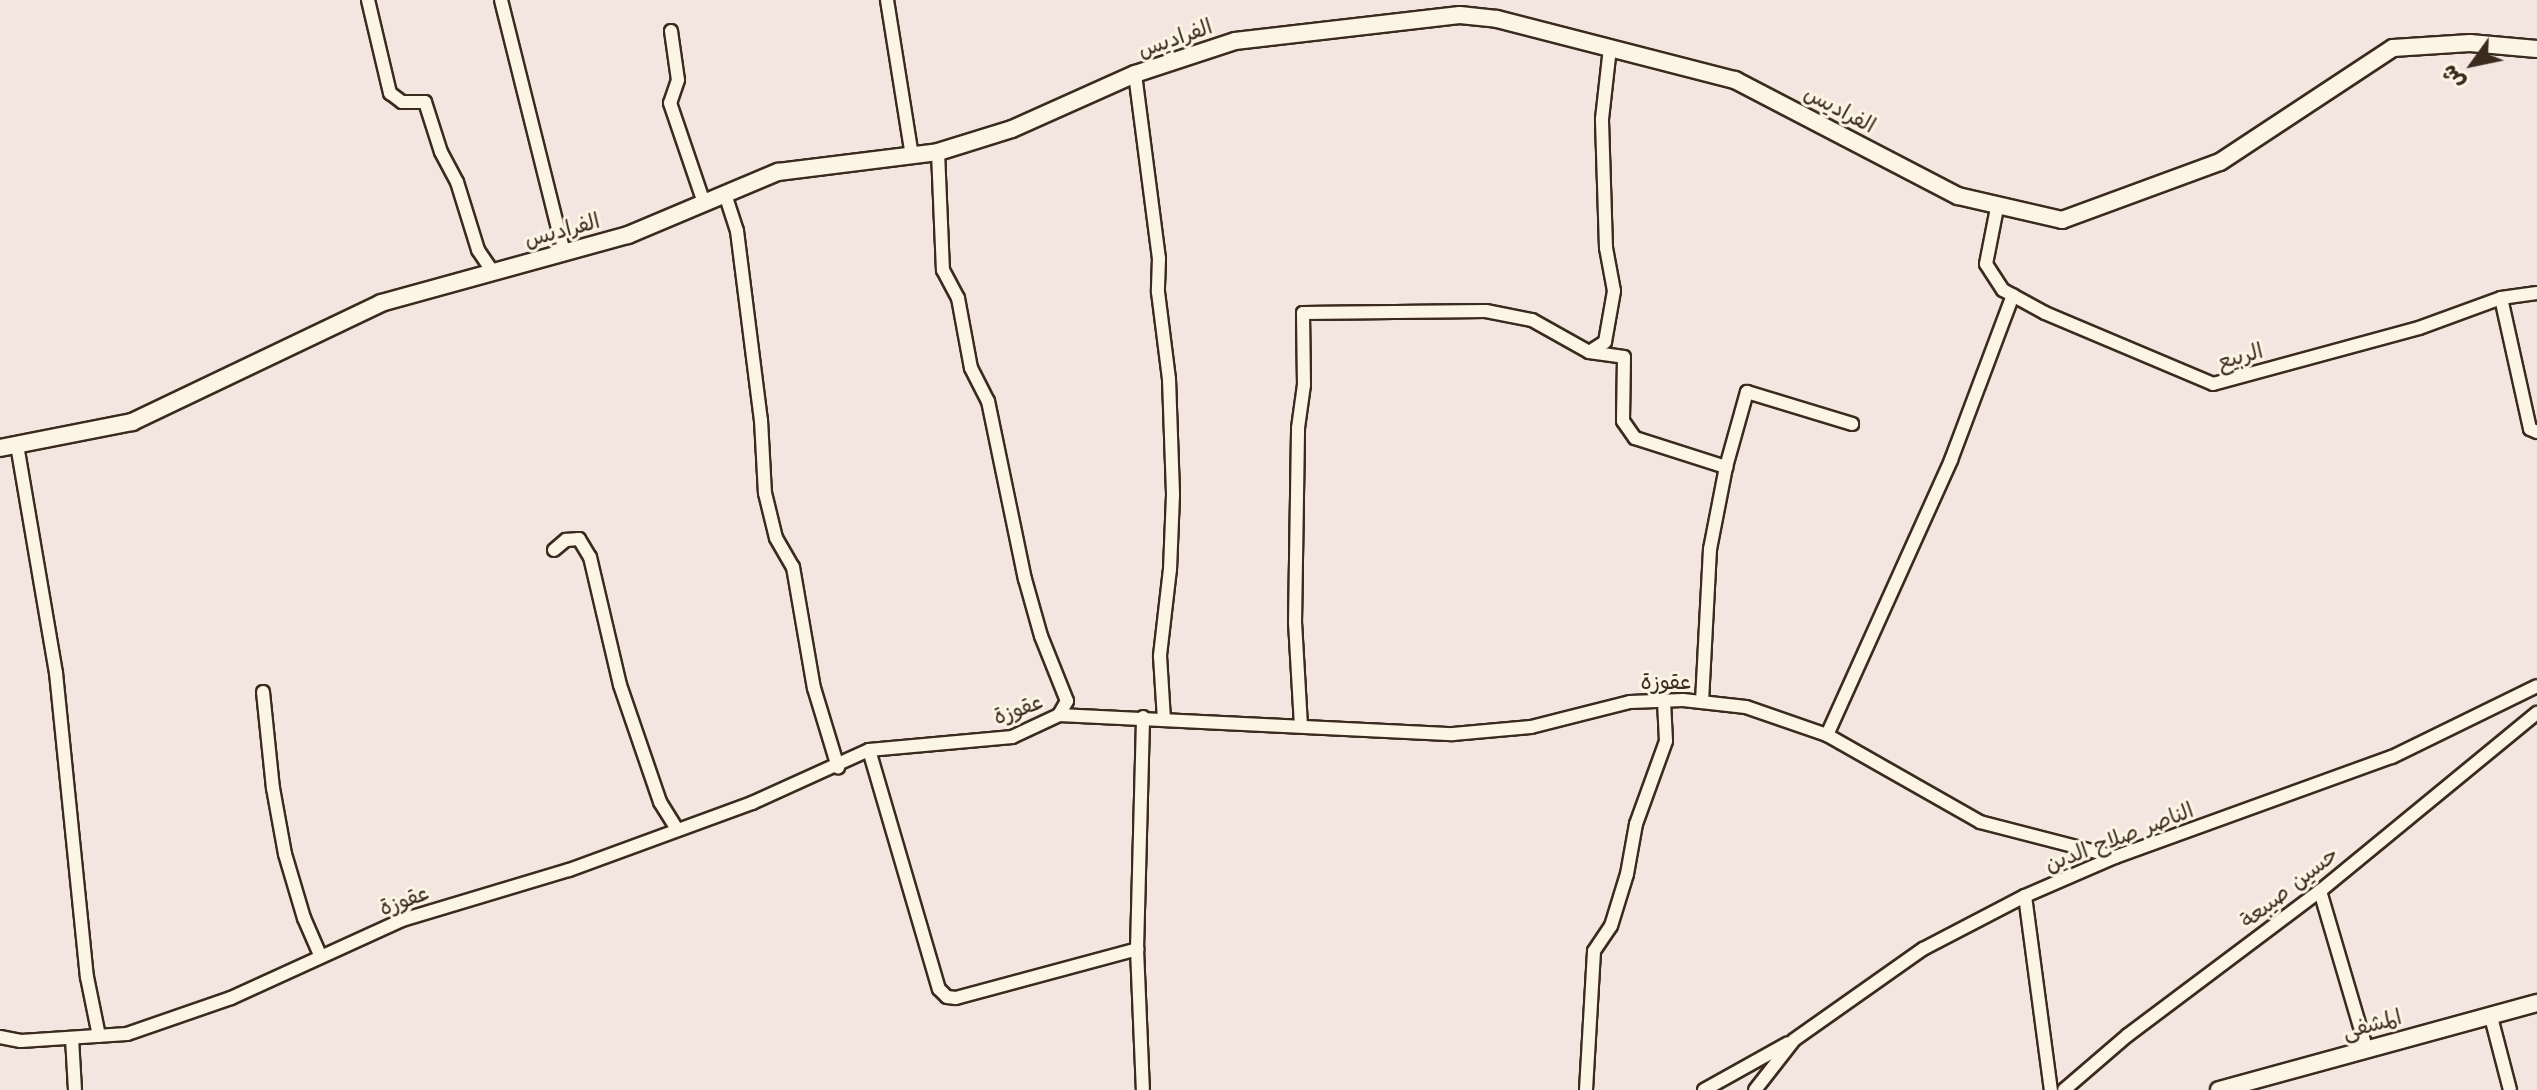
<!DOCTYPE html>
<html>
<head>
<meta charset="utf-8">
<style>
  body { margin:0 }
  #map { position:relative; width:2537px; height:1090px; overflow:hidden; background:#f3e5e0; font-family:"Shantell Sans","Playpen Sans Arabic",sans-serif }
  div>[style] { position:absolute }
  .roads { filter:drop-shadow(2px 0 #3b2a1e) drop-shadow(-2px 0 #3b2a1e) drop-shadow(0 2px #3b2a1e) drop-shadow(0 -2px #3b2a1e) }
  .minor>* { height:12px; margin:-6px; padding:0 6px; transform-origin:6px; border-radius:6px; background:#fcf5e5 }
  .tertiary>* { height:16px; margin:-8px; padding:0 8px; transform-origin:8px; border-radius:8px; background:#fcf5e5 }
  span { translate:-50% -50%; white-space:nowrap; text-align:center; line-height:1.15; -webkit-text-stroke:6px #fcf5e5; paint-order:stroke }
  .street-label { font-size:22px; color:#3b2a1e }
  .north { position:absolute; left:2433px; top:24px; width:80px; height:80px; -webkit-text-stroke:6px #fcf5e5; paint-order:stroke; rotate:237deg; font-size:22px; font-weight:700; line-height:32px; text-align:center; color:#3b2a1e }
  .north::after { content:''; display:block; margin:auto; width:28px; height:36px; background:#3b2a1e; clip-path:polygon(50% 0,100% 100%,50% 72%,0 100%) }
</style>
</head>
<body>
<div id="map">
  <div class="roads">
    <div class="minor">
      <div style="left:368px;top:0;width:96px;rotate:76.7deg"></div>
      <div style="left:390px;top:93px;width:15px;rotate:37deg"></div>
      <div style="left:402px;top:102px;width:23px"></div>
      <div style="left:425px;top:102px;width:52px;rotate:72.3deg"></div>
      <div style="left:441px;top:152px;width:34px;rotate:62deg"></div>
      <div style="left:457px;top:182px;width:71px;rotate:72.8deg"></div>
      <div style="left:478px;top:250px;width:27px;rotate:56deg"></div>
      <div style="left:501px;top:0;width:261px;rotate:76deg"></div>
      <div style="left:887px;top:0;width:158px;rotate:80.9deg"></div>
      <div style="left:671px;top:31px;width:49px;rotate:81.9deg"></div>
      <div style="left:678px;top:80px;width:24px;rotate:109deg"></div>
      <div style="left:670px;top:103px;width:106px;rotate:71.2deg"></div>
      <div style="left:1135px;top:74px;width:186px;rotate:82.6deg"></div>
      <div style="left:1159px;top:258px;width:34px;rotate:92deg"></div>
      <div style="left:1158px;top:292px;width:88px;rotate:82.8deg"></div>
      <div style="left:1169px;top:379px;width:116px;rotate:88deg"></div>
      <div style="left:1173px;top:495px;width:74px;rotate:92.3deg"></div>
      <div style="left:1170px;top:569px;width:88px;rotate:96.6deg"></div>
      <div style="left:1160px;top:656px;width:63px;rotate:86.4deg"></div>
      <div style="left:938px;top:152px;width:118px;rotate:87.6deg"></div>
      <div style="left:943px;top:270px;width:32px;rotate:62deg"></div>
      <div style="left:958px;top:298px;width:71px;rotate:79.5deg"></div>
      <div style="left:971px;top:368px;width:37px;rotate:63deg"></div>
      <div style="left:988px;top:401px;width:182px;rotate:78.3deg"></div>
      <div style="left:1025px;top:579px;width:59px;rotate:74.3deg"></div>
      <div style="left:1041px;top:636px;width:70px;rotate:68.2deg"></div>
      <div style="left:1067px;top:701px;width:16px;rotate:120deg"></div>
      <div style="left:725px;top:194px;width:39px;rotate:72deg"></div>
      <div style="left:737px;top:231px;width:191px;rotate:82.8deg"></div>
      <div style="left:761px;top:420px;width:73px;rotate:86.9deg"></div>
      <div style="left:765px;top:493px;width:46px;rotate:76.3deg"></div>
      <div style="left:776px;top:538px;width:34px;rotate:60deg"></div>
      <div style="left:793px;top:567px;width:123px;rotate:80.2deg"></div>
      <div style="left:814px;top:688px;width:83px;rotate:73.1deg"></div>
      <div style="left:1997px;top:208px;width:57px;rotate:101.1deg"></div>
      <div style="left:1986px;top:264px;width:31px;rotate:57deg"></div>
      <div style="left:2003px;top:290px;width:48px;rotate:28.7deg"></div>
      <div style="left:2045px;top:313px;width:182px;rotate:22.9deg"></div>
      <div style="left:2213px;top:384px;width:213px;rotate:-15.2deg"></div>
      <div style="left:2419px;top:328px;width:87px;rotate:-20.1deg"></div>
      <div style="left:2501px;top:298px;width:36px;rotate:-8deg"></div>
      <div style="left:2501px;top:298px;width:134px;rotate:77.5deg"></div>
      <div style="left:2530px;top:429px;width:8px;rotate:23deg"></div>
      <div style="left:1589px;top:352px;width:19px;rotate:-32deg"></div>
      <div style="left:1605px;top:342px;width:52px;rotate:-80deg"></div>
      <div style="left:1614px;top:291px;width:44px;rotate:-100.5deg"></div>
      <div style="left:1606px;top:248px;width:129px;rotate:-91.8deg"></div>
      <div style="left:1602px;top:119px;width:71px;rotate:-83.6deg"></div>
      <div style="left:17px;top:445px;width:231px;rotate:80.3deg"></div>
      <div style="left:56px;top:673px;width:306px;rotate:84.2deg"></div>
      <div style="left:87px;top:977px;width:60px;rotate:78.5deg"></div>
      <div style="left:1726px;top:467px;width:78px;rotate:-74.4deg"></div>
      <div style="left:1747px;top:392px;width:110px;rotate:16.9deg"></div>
      <div style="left:554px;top:550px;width:16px;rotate:-40deg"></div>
      <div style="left:566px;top:540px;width:13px;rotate:-4deg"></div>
      <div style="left:579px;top:539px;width:21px;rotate:59deg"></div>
      <div style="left:590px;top:557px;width:131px;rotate:76.8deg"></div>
      <div style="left:620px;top:685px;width:124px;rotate:71.1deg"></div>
      <div style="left:660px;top:802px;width:32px;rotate:58deg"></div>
      <div style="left:263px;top:692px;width:97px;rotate:84.1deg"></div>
      <div style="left:273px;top:788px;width:67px;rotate:79.7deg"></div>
      <div style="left:285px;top:854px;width:67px;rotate:73.5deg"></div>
      <div style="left:304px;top:918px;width:40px;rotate:66.6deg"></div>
      <div style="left:1301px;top:726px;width:103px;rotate:-93.3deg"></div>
      <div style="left:1295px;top:623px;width:195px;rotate:-89.1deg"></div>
      <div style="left:1298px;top:428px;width:43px;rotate:-82.1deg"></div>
      <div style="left:1304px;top:385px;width:72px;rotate:-90.8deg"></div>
      <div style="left:1303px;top:313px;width:183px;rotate:-0.6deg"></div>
      <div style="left:1486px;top:311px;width:47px;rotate:11.1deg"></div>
      <div style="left:1532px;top:320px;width:65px;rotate:29.3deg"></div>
      <div style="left:1589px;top:352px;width:35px;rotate:8deg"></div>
      <div style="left:1624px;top:357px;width:64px;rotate:90.9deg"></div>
      <div style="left:1623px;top:421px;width:21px;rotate:55deg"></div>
      <div style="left:1635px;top:438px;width:96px;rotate:17.7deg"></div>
      <div style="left:1726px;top:467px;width:84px;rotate:101deg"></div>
      <div style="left:1710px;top:549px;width:153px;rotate:93deg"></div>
      <div style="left:1827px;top:735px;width:302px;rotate:-65.7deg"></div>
      <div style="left:1951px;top:460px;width:176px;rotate:-69.4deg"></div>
      <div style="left:869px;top:750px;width:249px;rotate:73.7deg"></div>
      <div style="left:939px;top:989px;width:11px;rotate:45deg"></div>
      <div style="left:947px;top:997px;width:9px;rotate:6deg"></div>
      <div style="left:956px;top:998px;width:188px;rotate:-15.1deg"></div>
      <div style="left:1137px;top:949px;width:232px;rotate:-88.5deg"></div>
      <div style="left:2320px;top:891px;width:163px;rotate:73.6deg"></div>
      <div style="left:2025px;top:896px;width:196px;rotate:82.4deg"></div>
      <div style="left:1137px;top:949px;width:141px;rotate:87.6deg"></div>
      <div style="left:2491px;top:1017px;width:75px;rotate:75.4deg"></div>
      <div style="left:0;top:1037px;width:21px;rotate:11deg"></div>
      <div style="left:21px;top:1041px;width:106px;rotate:-3.8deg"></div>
      <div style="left:127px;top:1034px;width:110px;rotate:-19.1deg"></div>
      <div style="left:231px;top:998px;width:188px;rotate:-24.5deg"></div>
      <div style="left:402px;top:920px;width:174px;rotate:-16.7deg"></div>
      <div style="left:569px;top:870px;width:195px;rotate:-20.1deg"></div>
      <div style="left:752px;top:803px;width:128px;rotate:-24.4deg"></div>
      <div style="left:869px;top:750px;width:144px;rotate:-5.2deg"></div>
      <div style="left:1012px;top:737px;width:52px;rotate:-25.1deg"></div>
      <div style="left:1059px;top:715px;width:394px;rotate:2.8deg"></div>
      <div style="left:1453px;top:734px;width:78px;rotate:-5.1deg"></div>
      <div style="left:1531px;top:727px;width:102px;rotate:-14.2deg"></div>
      <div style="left:1630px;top:702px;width:53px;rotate:-2.2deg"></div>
      <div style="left:1683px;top:700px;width:63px;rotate:6.3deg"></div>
      <div style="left:1746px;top:707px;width:86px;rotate:19.1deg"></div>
      <div style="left:1827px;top:735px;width:176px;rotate:29.6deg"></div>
      <div style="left:1980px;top:822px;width:139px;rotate:14.5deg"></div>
      <div style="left:72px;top:1038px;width:52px;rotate:86.7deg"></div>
      <div style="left:1586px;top:1090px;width:139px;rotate:-86.7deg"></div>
      <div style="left:1594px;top:951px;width:30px;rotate:-56deg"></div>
      <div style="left:1611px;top:926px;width:54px;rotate:-72.9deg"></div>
      <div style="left:1627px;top:874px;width:51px;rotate:-79.8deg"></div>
      <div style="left:1636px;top:824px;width:88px;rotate:-70.1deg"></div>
      <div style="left:1666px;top:741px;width:40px;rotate:-92.9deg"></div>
      <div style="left:1704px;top:1090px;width:96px;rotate:-29.2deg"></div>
      <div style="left:1755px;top:1090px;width:63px;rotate:-52deg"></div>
      <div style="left:1794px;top:1040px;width:158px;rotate:-35.2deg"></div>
      <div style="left:1923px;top:949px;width:115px;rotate:-27.5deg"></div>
      <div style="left:2025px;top:896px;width:98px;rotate:-23.4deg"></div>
      <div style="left:2115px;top:857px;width:294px;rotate:-19.9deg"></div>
      <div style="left:2392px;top:757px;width:161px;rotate:-26.1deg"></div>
      <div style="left:2064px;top:1090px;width:84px;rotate:-40.7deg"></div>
      <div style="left:2128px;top:1035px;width:240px;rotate:-36.9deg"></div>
      <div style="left:2320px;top:891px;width:281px;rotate:-39.4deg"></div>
    </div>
    <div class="tertiary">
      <div style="left:0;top:448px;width:135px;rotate:-11.1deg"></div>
      <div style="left:132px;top:422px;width:276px;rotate:-25.5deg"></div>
      <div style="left:381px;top:303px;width:256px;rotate:-15.4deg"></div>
      <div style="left:628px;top:235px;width:163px;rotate:-22.8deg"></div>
      <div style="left:778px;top:172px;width:161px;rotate:-7.1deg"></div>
      <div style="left:938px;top:152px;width:77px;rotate:-17.3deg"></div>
      <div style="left:1012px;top:129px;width:135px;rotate:-24.1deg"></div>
      <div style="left:1135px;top:74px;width:105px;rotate:-18.3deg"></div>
      <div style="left:1235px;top:41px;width:226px;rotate:-6.6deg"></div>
      <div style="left:1460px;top:15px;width:37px;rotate:6deg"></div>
      <div style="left:1497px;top:19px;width:246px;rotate:14.4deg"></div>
      <div style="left:1735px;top:80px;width:251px;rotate:27.5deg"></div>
      <div style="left:1958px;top:196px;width:107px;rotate:13deg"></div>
      <div style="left:2062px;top:220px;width:168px;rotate:-20.2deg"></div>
      <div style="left:2220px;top:162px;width:207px;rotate:-33.4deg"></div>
      <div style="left:2393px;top:48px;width:77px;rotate:-3.7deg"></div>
      <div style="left:2470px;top:43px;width:67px;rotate:5.1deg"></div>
      <div style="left:2219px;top:1090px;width:330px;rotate:-15.3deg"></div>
    </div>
  </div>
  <div class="street-label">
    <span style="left:1175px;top:38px;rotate:-19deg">الفراديس</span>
    <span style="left:1840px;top:109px;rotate:28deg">الفراديس</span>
    <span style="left:562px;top:230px;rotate:-15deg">الفراديس</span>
    <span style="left:2240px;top:356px;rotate:-15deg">الربيع</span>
    <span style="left:1666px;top:682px">عقوزة</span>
    <span style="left:1018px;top:709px;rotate:-20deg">عقوزة</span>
    <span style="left:2119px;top:837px;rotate:-21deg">الناصر صلاح الدين</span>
    <span style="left:2289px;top:887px;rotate:-38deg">حسين صيبعة</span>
    <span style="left:404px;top:900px;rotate:-20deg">عقوزة</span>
    <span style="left:2372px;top:1024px;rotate:-15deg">المشفى</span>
  </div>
  <div class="north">ش</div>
</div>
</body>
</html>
